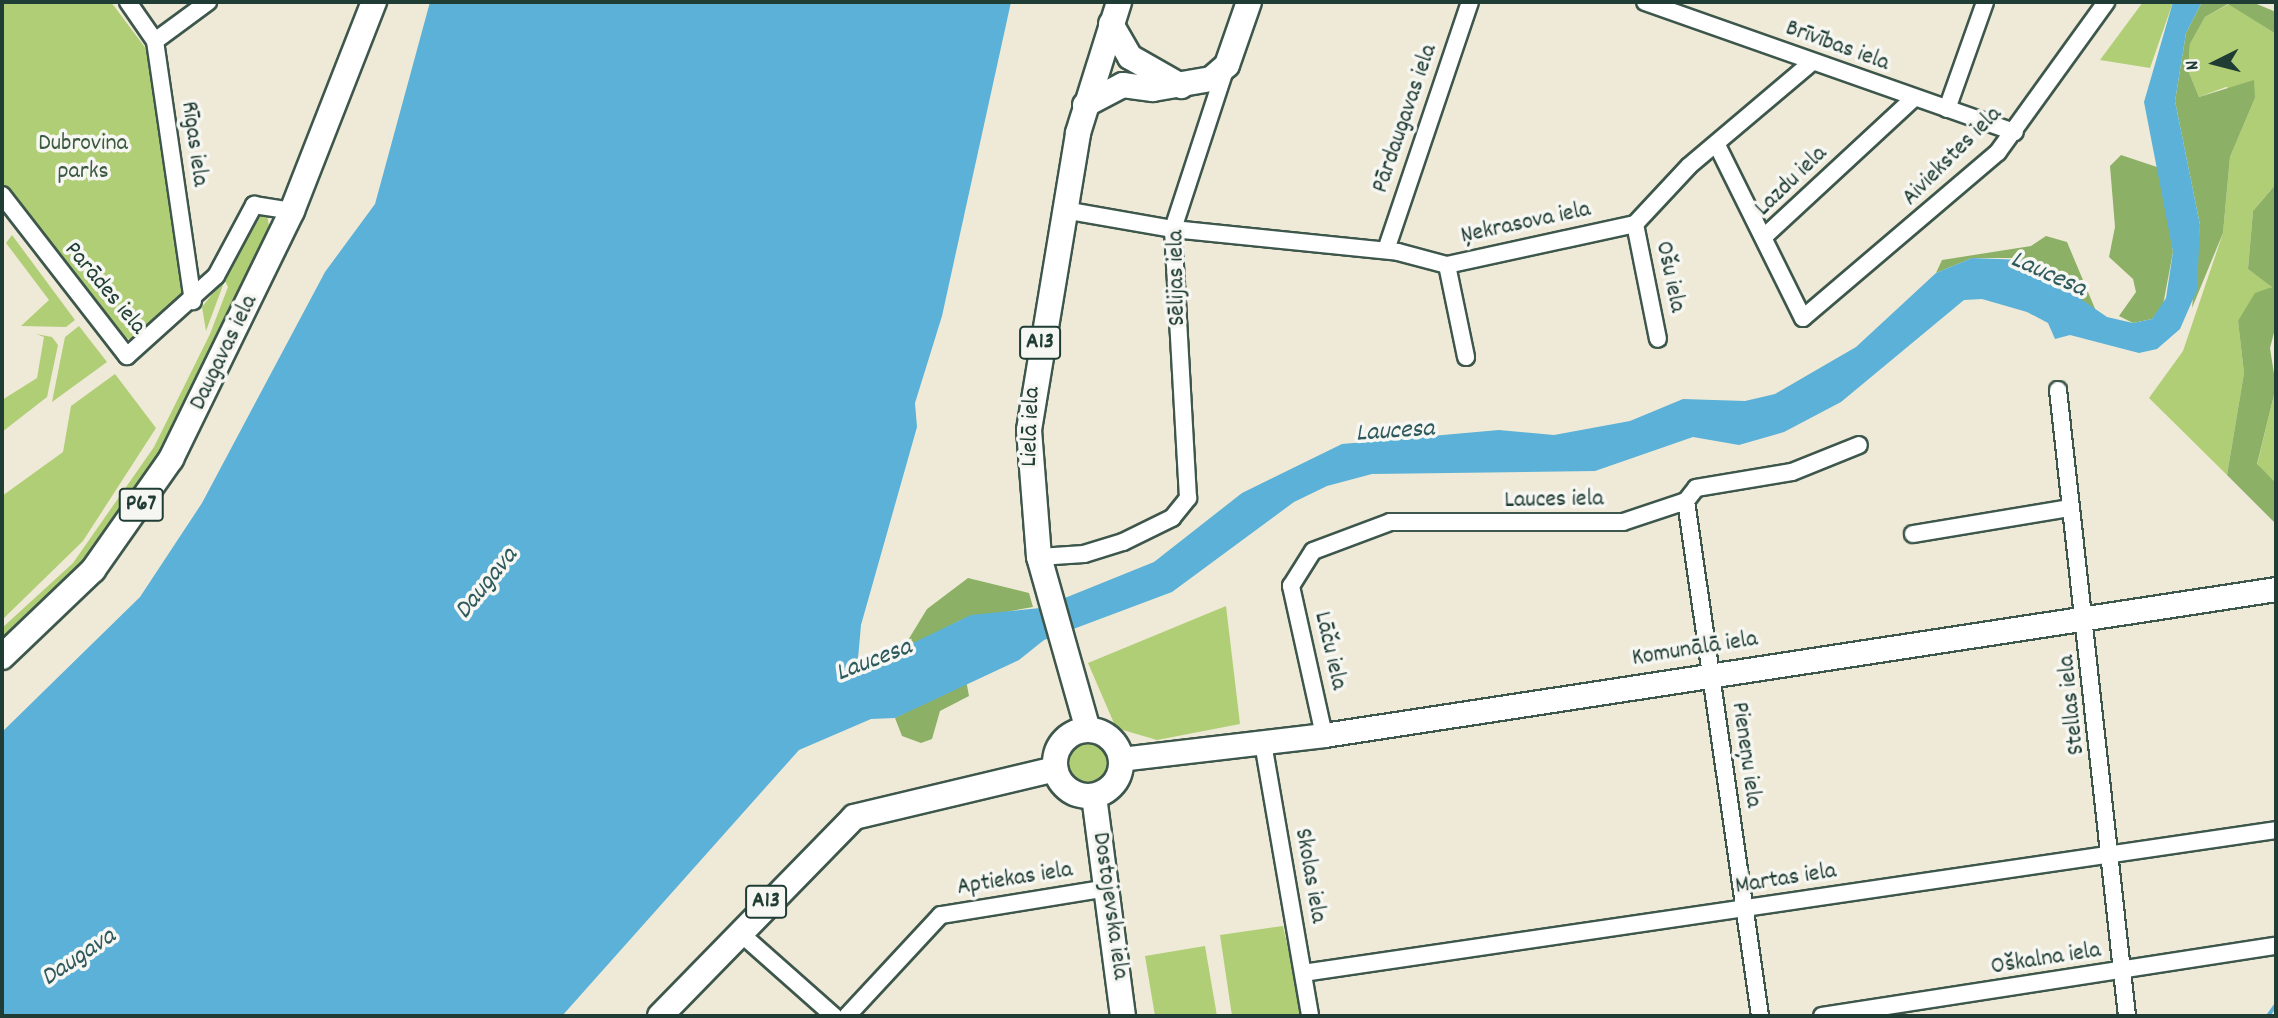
<!DOCTYPE html>
<html>
<head>
<meta charset="utf-8">
<style>
  body { margin:0 }
  #map { position:relative; width:2278px; height:1018px; overflow:hidden; background:#efead7; font-family:Dekko,sans-serif }
  div>[style] { position:absolute }
  .green>* { inset:0; background:#b0ce75 }
  .round { border-radius:50% }
  .forest>* { inset:0; background:#8cb166 }
  .water>* { inset:0; background:#5bb1d7 }
  .stream>* { height:3.5px; margin:-1.75px; padding:0 1.75px; transform-origin:1.75px; border-radius:1.75px; background:#5bb1d7 }
  .roads { filter:drop-shadow(2px 0 #3e574c) drop-shadow(-2px 0 #3e574c) drop-shadow(0 2px #3e574c) drop-shadow(0 -2px #3e574c) }
  .street>* { height:16px; margin:-8px; padding:0 8px; transform-origin:8px; border-radius:8px; background:#fff }
  .secondary>* { height:23px; margin:-11.5px; padding:0 11.5px; transform-origin:11.5px; border-radius:11.5px; background:#fff }
  .primary>* { height:24px; margin:-12px; padding:0 12px; transform-origin:12px; border-radius:12px; background:#fff }
  .primary>.ring { margin:-12px; padding:0; box-sizing:content-box; background:none; border:24px solid #fff; border-radius:50% }
  span { translate:-50% -50%; white-space:nowrap; text-align:center; line-height:1.15; -webkit-text-stroke:7px #f6f6f2; paint-order:stroke }
  .shield-label span { padding:2px 5px; background:#f6f6f2; border:2px solid; border-radius:5px; -webkit-text-stroke-width:0 }
  .shield-label { font-size:23px; color:#1f3d34; font-weight:700 }
  .street-label { font-size:24px; color:#1f3d34 }
  .park-label { font-size:24px; color:#3c5a41 }
  .water-label { font-size:26px; color:#2e5a5d; font-style:italic }
  .frame { position:absolute; inset:0; border:4px solid #1f3d34; pointer-events:none }
  .north { position:absolute; left:2180px; top:28px; width:70px; height:70px; -webkit-text-stroke:5px #f6f6f2; paint-order:stroke; rotate:264deg; font-size:19px; font-weight:700; line-height:28px; text-align:center; color:#1f3d34 }
  .north::after { content:''; display:block; margin:auto; width:24px; height:32px; background:#1f3d34; clip-path:polygon(50% 0,100% 100%,50% 72%,0 100%) }
</style>
</head>
<body>
<div id="map">
  <div class="green">
    <div style="clip-path:polygon(2px 2px,111px 2px,150px 54px,185px 295px,135px 341px,111px 333px,2px 185px)"></div>
    <div style="clip-path:polygon(2143px 2px,2173px 2px,2150px 68px,2100px 60px)"></div>
    <div style="clip-path:polygon(2229px 4px,2276px 34px,2276px 184px,2253px 211px,2248px 269px,2272px 286px,2238px 321px,2244px 373px,2227px 475px,2149px 398px,2183px 351px,2223px 233px,2230px 157px,2255px 98px,2226px 87px,2199px 97px,2188px 70px,2190px 44px,2205px 17px)"></div>
    <div style="clip-path:polygon(267px 215px,269px 226px,208px 376px,100px 551px,2px 649px,2px 628px,73px 563px,154px 447px,210px 334px,228px 287px,224px 279px,260px 216px)"></div>
    <div style="clip-path:polygon(12px 235px,75px 320px,66px 327px,21px 326px,49px 300px,6px 243px)"></div>
    <div style="clip-path:polygon(221px 283px,223px 285px,206px 331px,202px 307px)"></div>
    <div style="clip-path:polygon(79px 326px,107px 362px,52px 402px,65px 337px)"></div>
    <div style="clip-path:polygon(36px 334px,52px 337px,58px 345px,47px 397px,2px 432px,2px 400px,37px 378px,44px 337px)"></div>
    <div style="clip-path:polygon(115px 374px,156px 428px,83px 541px,2px 620px,2px 496px,63px 452px,71px 406px)"></div>
    <div style="clip-path:polygon(2276px 387px,2276px 483px,2257px 465px)"></div>
    <div style="clip-path:polygon(1226px 606px,1240px 724px,1157px 740px,1116px 728px,1088px 663px)"></div>
    <div class="round" style="left:1065px;top:740px;width:46px;height:46px"></div>
    <div style="clip-path:polygon(1283px 926px,1303px 1016px,1232px 1016px,1220px 935px)"></div>
    <div style="clip-path:polygon(1205px 946px,1217px 1016px,1155px 1016px,1145px 956px)"></div>
  </div>
  <div class="forest">
    <div style="clip-path:polygon(2202px 2px,2252px 2px,2276px 12px,2276px 34px,2228px 4px,2205px 17px,2190px 44px,2188px 70px,2199px 97px,2254px 80px,2255px 98px,2230px 157px,2223px 233px,2192px 308px,2200px 225px,2175px 101px,2186px 33px)"></div>
    <div style="clip-path:polygon(2121px 155px,2160px 168px,2173px 252px,2163px 305px,2152px 319px,2133px 323px,2119px 316px,2136px 292px,2133px 279px,2109px 257px,2115px 227px,2110px 166px)"></div>
    <div style="clip-path:polygon(2276px 184px,2276px 325px,2270px 348px,2276px 387px,2257px 464px,2276px 483px,2276px 524px,2227px 475px,2244px 373px,2238px 321px,2255px 293px,2272px 287px,2248px 269px,2253px 211px)"></div>
    <div style="clip-path:polygon(2046px 236px,2067px 242px,2096px 311px,2014px 258px,1972px 258px,1936px 273px,1942px 260px,2031px 246px)"></div>
    <div style="clip-path:polygon(968px 578px,1029px 593px,1033px 607px,961px 620px,902px 650px,927px 609px)"></div>
    <div style="clip-path:polygon(966px 680px,969px 696px,940px 711px,932px 739px,921px 743px,902px 736px,895px 718px)"></div>
  </div>
  <div class="water">
    <div style="clip-path:polygon(430px 2px,1011px 2px,942px 316px,915px 403px,917px 427px,861px 625px,857px 670px,971px 615px,1040px 608px,1154px 562px,1242px 493px,1342px 444px,1499px 430px,1554px 435px,1630px 421px,1683px 399px,1745px 401px,1775px 394px,1856px 347px,1936px 273px,1972px 258px,2024px 260px,2107px 317px,2133px 323px,2152px 319px,2166px 298px,2173px 252px,2144px 102px,2173px 2px,2202px 2px,2186px 33px,2175px 101px,2200px 225px,2197px 290px,2180px 329px,2157px 349px,2139px 353px,2070px 335px,2055px 339px,2048px 323px,2027px 312px,1982px 299px,1964px 300px,1841px 402px,1784px 432px,1739px 445px,1693px 437px,1595px 471px,1372px 474px,1327px 486px,1294px 502px,1172px 592px,1044px 640px,1019px 660px,895px 718px,871px 719px,799px 750px,562px 1016px,2px 1016px,2px 732px,140px 597px,202px 503px,325px 272px,375px 204px)"></div>
  </div>
  <div class="stream">
    <div style="left:2268px;top:1016px;width:14px;rotate:-54deg"></div>
  </div>
  <div class="roads">
    <div class="street">
      <div style="left:128px;top:2px;width:47px;rotate:55.3deg"></div>
      <div style="left:155px;top:41px;width:263px;rotate:81.7deg"></div>
      <div style="left:1645px;top:2px;width:392px;rotate:19.4deg"></div>
      <div style="left:155px;top:41px;width:66px;rotate:-36.3deg"></div>
      <div style="left:1947px;top:109px;width:114px;rotate:-70.4deg"></div>
      <div style="left:1718px;top:147px;width:191px;rotate:63.6deg"></div>
      <div style="left:1803px;top:318px;width:256px;rotate:-40.4deg"></div>
      <div style="left:1998px;top:152px;width:185px;rotate:-54.2deg"></div>
      <div style="left:2px;top:195px;width:204px;rotate:52.2deg"></div>
      <div style="left:127px;top:356px;width:120px;rotate:-42deg"></div>
      <div style="left:216px;top:276px;width:81px;rotate:-61.8deg"></div>
      <div style="left:254px;top:205px;width:38px;rotate:9deg"></div>
      <div style="left:1064px;top:210px;width:111px;rotate:9.9deg"></div>
      <div style="left:1173px;top:229px;width:226px;rotate:5.8deg"></div>
      <div style="left:1398px;top:252px;width:51px;rotate:14.9deg"></div>
      <div style="left:1447px;top:265px;width:192px;rotate:-12.3deg"></div>
      <div style="left:1635px;top:224px;width:79px;rotate:-47deg"></div>
      <div style="left:1689px;top:166px;width:161px;rotate:-40.2deg"></div>
      <div style="left:1635px;top:224px;width:117px;rotate:78.7deg"></div>
      <div style="left:1766px;top:235px;width:200px;rotate:-42.8deg"></div>
      <div style="left:1386px;top:250px;width:262px;rotate:-71.3deg"></div>
      <div style="left:1447px;top:265px;width:94px;rotate:78.3deg"></div>
      <div style="left:2058px;top:390px;width:630px;rotate:83.71deg"></div>
      <div style="left:1686px;top:501px;width:520px;rotate:81.82deg"></div>
      <div style="left:1913px;top:534px;width:159px;rotate:-9.4deg"></div>
      <div style="left:1039px;top:557px;width:45px;rotate:-3.8deg"></div>
      <div style="left:1084px;top:554px;width:41px;rotate:-17.1deg"></div>
      <div style="left:1123px;top:542px;width:55px;rotate:-26.1deg"></div>
      <div style="left:1172px;top:518px;width:26px;rotate:-51deg"></div>
      <div style="left:1188px;top:498px;width:269px;rotate:-93.2deg"></div>
      <div style="left:1173px;top:229px;width:167px;rotate:-71.9deg"></div>
      <div style="left:1324px;top:735px;width:153px;rotate:-102.5deg"></div>
      <div style="left:1291px;top:586px;width:41px;rotate:-57.8deg"></div>
      <div style="left:1313px;top:551px;width:82px;rotate:-20.6deg"></div>
      <div style="left:1390px;top:522px;width:233px"></div>
      <div style="left:1623px;top:522px;width:66px;rotate:-18.4deg"></div>
      <div style="left:1686px;top:501px;width:16px;rotate:-52deg"></div>
      <div style="left:1696px;top:488px;width:97px;rotate:-9.5deg"></div>
      <div style="left:1792px;top:472px;width:72px;rotate:-21.9deg"></div>
      <div style="left:1263px;top:743px;width:277px;rotate:80.2deg"></div>
      <div style="left:739px;top:932px;width:127px;rotate:41.5deg"></div>
      <div style="left:1303px;top:973px;width:983px;rotate:-8.36deg"></div>
      <div style="left:847px;top:1016px;width:138px;rotate:-47.1deg"></div>
      <div style="left:941px;top:915px;width:168px;rotate:-9.2deg"></div>
      <div style="left:1822px;top:1016px;width:459px;rotate:-8.8deg"></div>
    </div>
    <div class="secondary">
      <div style="left:1120px;top:759px;width:205px;rotate:-6.7deg"></div>
      <div style="left:1324px;top:735px;width:963px;rotate:-8.72deg"></div>
    </div>
    <div class="primary">
      <div style="left:1111px;top:24px;width:38px;rotate:60deg"></div>
      <div style="left:1130px;top:57px;width:59px;rotate:29.6deg"></div>
      <div style="left:1085px;top:105px;width:43px;rotate:-27.8deg"></div>
      <div style="left:1123px;top:85px;width:30px;rotate:8deg"></div>
      <div style="left:1153px;top:89px;width:59px;rotate:-9.8deg"></div>
      <div style="left:1211px;top:79px;width:21px;rotate:-41deg"></div>
      <div style="left:1227px;top:65px;width:67px;rotate:-70.8deg"></div>
      <div style="left:2px;top:657px;width:126px;rotate:-43.7deg"></div>
      <div style="left:93px;top:570px;width:136px;rotate:-54.9deg"></div>
      <div style="left:171px;top:459px;width:276px;rotate:-64deg"></div>
      <div style="left:292px;top:211px;width:225px;rotate:-68.6deg"></div>
      <div style="left:1088px;top:730px;width:180px;rotate:-105.8deg"></div>
      <div style="left:1039px;top:557px;width:127px;rotate:-94.5deg"></div>
      <div style="left:1029px;top:430px;width:301px;rotate:-80.6deg"></div>
      <div style="left:1078px;top:133px;width:137px;rotate:-72.6deg"></div>
      <div class="ring" style="left:1055px;top:730px;width:42px;height:42px"></div>
      <div style="left:1094px;top:796px;width:222px;rotate:82.5deg"></div>
      <div style="left:660px;top:1016px;width:278px;rotate:-45.7deg"></div>
      <div style="left:854px;top:817px;width:207px;rotate:-13.4deg"></div>
    </div>
  </div>
  <div class="shield-label">
    <span style="left:1040px;top:343px">A13</span>
    <span style="left:141px;top:505px">P67</span>
    <span style="left:766px;top:902px">A13</span>
  </div>
  <div class="street-label">
    <span style="left:1837px;top:47px;rotate:20deg">Brīvības iela</span>
    <span style="left:1406px;top:119px;rotate:-71deg">Pārdaugavas iela</span>
    <span style="left:193px;top:144px;rotate:82deg">Rīgas iela</span>
    <span style="left:1953px;top:157px;rotate:-45deg">Aiviekstes iela</span>
    <span style="left:1792px;top:182px;rotate:-44deg">Lazdu iela</span>
    <span style="left:1526px;top:224px;rotate:-12deg">Ņekrasova iela</span>
    <span style="left:1669px;top:277px;rotate:78deg">Ošu iela</span>
    <span style="left:1178px;top:278px;rotate:-91deg">Sēlijas iela</span>
    <span style="left:104px;top:289px;rotate:50deg">Parādes iela</span>
    <span style="left:225px;top:353px;rotate:-64deg">Daugavas iela</span>
    <span style="left:1032px;top:427px;rotate:-88deg">Lielā iela</span>
    <span style="left:1554px;top:501px;rotate:-1deg">Lauces iela</span>
    <span style="left:1695px;top:650px;rotate:-9deg">Komunālā iela</span>
    <span style="left:1329px;top:651px;rotate:77deg">Lāču iela</span>
    <span style="left:2073px;top:705px;rotate:-96deg">Stellas iela</span>
    <span style="left:1745px;top:755px;rotate:82deg">Pieneņu iela</span>
    <span style="left:1309px;top:876px;rotate:80deg">Skolas iela</span>
    <span style="left:1015px;top:880px;rotate:-9deg">Aptiekas iela</span>
    <span style="left:1786px;top:880px;rotate:-9deg">Martas iela</span>
    <span style="left:1109px;top:906px;rotate:82deg">Dostojevska iela</span>
    <span style="left:2046px;top:960px;rotate:-9deg">Oškalna iela</span>
  </div>
  <div class="park-label">
    <span style="left:83px;top:159px">Dubrovina<br>parks</span>
  </div>
  <div class="water-label">
    <span style="left:2048px;top:275px;rotate:24deg">Laucesa</span>
    <span style="left:1395px;top:432px;rotate:-4deg">Laucesa</span>
    <span style="left:487px;top:584px;rotate:-51deg">Daugava</span>
    <span style="left:874px;top:661px;rotate:-21deg">Laucesa</span>
    <span style="left:79px;top:958px;rotate:-34deg">Daugava</span>
  </div>
  <div class="frame"></div>
  <div class="north">N</div>
</div>
</body>
</html>
